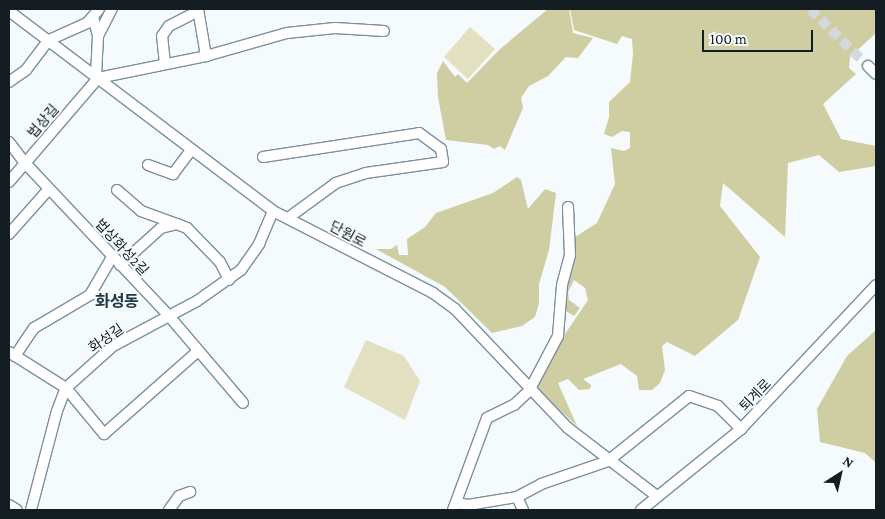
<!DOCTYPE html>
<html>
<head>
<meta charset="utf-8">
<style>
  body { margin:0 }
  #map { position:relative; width:885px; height:519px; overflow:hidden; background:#f5fafd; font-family:"Crimson Pro","Noto Sans KR",serif }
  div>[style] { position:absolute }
  .green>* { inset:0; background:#e2e0c0 }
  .forest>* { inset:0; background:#cfcda2 }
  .minor-tunnel>* { height:10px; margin-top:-5px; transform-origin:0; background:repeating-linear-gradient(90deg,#d3d9dc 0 10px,transparent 0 15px) }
  .roads { filter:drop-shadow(1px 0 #7a919f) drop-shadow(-1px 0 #7a919f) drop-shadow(0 1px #7a919f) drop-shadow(0 -1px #7a919f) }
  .minor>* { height:10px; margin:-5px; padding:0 5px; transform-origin:5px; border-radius:5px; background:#fff }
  span { translate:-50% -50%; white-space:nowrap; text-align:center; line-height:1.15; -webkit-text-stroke:4px #f5fafd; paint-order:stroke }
  .street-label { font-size:14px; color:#141d22 }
  .quarter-label { font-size:16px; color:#223743; font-weight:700 }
  .frame { position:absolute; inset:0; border:10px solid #141d22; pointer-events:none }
  .north { position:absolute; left:815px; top:449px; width:50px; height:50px; -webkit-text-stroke:4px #f5fafd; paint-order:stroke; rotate:35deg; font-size:14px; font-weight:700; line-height:20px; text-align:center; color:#141d22 }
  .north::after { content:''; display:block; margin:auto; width:18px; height:22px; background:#141d22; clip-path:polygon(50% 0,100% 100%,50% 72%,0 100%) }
  .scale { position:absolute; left:702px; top:30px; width:111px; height:22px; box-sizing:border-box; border:2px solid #141d22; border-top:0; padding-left:6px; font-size:15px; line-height:18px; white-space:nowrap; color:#141d22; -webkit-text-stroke:4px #f5fafd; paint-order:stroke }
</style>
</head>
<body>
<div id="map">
  <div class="green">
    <div style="clip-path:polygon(470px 27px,495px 49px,468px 79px,444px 57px)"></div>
    <div style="clip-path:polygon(366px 340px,404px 356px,420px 381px,405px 420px,344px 387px)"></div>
  </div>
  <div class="forest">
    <div style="clip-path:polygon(548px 9px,569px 9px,573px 33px,593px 38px,578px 58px,566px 57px,548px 76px,529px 86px,521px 98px,523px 108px,505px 150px,500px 146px,494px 149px,488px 145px,446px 140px,438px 97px,437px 73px,443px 61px,455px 77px,458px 74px,467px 83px,500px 49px)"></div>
    <div style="clip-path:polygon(570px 9px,876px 9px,876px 33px,850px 57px,849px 68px,856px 74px,823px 104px,841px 139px,876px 146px,876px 166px,839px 172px,819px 155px,788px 163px,785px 237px,723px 183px,720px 206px,760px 257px,738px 320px,695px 356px,667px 342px,662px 346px,665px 370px,660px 383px,652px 390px,639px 390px,637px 376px,621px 364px,583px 379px,591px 385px,590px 389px,579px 390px,568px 379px,558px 383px,577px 426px,536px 388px,563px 337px,588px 300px,585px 288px,574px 280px,568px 292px,569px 300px,580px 308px,574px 316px,564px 310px,564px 287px,575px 252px,575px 237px,597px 223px,615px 184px,611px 148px,624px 151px,630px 148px,630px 132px,622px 131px,612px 137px,604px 134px,609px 117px,609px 102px,630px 82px,633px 54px,632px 39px,622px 36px,617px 44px,574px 30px)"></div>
    <div style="clip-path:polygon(517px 177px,521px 180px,528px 209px,545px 189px,556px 193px,549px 250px,539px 284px,539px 303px,535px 317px,522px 326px,492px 333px,445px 287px,376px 249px,391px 249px,397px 245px,399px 255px,408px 255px,407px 239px,425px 227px,436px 213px,493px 193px)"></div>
    <div style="clip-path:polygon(876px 330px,876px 463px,865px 453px,820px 442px,817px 409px,847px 356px)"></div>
  </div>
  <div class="minor-tunnel">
    <div style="left:810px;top:9px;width:81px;rotate:44.5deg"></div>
  </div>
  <div class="roads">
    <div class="minor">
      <div style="left:198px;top:9px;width:48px;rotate:80.3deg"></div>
      <div style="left:9px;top:11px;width:331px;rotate:37.1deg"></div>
      <div style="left:273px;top:211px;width:180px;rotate:27.1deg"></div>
      <div style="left:433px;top:293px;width:27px;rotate:36deg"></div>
      <div style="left:455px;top:309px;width:164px;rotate:46.5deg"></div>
      <div style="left:568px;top:428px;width:113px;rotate:37.5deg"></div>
      <div style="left:93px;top:17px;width:20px;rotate:75deg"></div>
      <div style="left:98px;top:36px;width:40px;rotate:92.9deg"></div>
      <div style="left:98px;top:36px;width:30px;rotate:-63deg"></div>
      <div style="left:165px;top:64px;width:28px;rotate:-96deg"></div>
      <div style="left:162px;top:36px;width:12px;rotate:-55deg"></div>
      <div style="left:169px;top:26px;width:33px;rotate:-27deg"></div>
      <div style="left:868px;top:66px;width:11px;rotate:45deg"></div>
      <div style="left:9px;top:82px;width:21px;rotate:-35deg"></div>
      <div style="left:26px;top:70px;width:38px;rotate:-53deg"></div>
      <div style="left:49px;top:40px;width:42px;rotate:-24.1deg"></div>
      <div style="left:87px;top:23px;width:18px;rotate:-49deg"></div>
      <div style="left:9px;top:142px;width:26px;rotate:53deg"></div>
      <div style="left:25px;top:163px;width:210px;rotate:46.7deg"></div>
      <div style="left:169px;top:316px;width:114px;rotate:49.6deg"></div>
      <div style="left:263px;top:157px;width:158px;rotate:-8.7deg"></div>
      <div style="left:419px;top:133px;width:27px;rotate:36deg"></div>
      <div style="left:441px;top:149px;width:13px;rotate:81deg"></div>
      <div style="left:443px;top:162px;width:78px;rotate:171.9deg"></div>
      <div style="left:366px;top:173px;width:32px;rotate:162deg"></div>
      <div style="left:336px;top:183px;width:59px;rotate:143.9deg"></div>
      <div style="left:148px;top:165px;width:27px;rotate:20deg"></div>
      <div style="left:173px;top:174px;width:30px;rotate:-53deg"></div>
      <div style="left:9px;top:182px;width:137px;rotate:-49.4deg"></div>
      <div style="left:98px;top:78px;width:110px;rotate:-11.5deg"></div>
      <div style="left:206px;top:56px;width:84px;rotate:-15.9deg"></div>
      <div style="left:287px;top:33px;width:48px;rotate:-5.9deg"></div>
      <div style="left:335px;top:28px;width:49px;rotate:3.5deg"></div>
      <div style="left:117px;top:190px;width:32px;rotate:41deg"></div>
      <div style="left:141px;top:211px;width:37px;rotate:20deg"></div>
      <div style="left:9px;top:234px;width:60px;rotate:-48.4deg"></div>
      <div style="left:120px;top:265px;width:55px;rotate:-42.1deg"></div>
      <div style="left:161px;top:228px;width:16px;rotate:-14deg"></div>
      <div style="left:177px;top:224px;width:11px;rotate:22deg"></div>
      <div style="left:187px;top:228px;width:47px;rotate:45.9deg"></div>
      <div style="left:220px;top:262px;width:20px;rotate:63deg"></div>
      <div style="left:9px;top:352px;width:67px;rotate:32.3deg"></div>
      <div style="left:66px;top:388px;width:60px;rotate:50.4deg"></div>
      <div style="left:104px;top:434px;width:125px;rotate:-41.4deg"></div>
      <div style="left:15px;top:356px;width:34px;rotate:-56deg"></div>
      <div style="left:34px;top:328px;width:65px;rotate:-30.5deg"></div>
      <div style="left:90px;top:295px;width:44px;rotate:-59.9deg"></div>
      <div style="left:517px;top:497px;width:14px;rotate:65deg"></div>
      <div style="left:456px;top:503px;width:12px;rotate:9deg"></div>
      <div style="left:468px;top:505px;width:50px;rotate:-9.3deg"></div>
      <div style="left:517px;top:497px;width:27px;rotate:-28deg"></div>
      <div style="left:541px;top:484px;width:71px;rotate:-18.9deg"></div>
      <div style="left:608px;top:461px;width:104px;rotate:-38.7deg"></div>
      <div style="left:689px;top:396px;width:31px;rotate:19deg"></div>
      <div style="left:718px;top:406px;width:33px;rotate:45deg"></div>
      <div style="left:9px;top:505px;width:9px;rotate:32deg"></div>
      <div style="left:31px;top:510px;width:102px;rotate:-75.3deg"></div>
      <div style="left:57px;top:411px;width:25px;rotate:-69deg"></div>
      <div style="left:66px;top:388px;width:63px;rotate:-41.8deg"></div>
      <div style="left:113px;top:346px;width:95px;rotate:-28.2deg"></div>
      <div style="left:197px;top:301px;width:54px;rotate:-35.2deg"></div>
      <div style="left:241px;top:270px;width:32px;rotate:-55deg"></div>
      <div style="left:259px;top:244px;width:36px;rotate:-67deg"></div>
      <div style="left:169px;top:510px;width:17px;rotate:-54deg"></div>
      <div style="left:179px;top:496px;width:12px;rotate:-20deg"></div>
      <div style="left:453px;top:510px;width:98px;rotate:-69.7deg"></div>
      <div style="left:487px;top:418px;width:30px;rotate:-26deg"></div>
      <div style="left:514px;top:405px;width:21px;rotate:-43deg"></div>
      <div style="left:529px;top:391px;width:62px;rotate:-62.2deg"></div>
      <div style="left:558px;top:336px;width:51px;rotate:-85.5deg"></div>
      <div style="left:562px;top:285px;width:31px;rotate:-75deg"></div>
      <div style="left:570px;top:255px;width:48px;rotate:-92.4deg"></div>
      <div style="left:641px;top:510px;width:129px;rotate:-39deg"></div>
      <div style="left:741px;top:429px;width:197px;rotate:-46.8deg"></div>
    </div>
  </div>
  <div class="street-label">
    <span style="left:43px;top:121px;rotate:-49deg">법상길</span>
    <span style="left:348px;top:234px;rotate:28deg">단원로</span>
    <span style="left:122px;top:247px;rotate:47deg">법상화성2길</span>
    <span style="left:106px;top:338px;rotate:-34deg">화성길</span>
    <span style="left:755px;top:395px;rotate:-46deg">퇴계로</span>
  </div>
  <div class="quarter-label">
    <span style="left:117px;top:302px">화성동</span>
  </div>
  <div class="frame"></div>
  <div class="north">N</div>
  <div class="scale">100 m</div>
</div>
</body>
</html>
